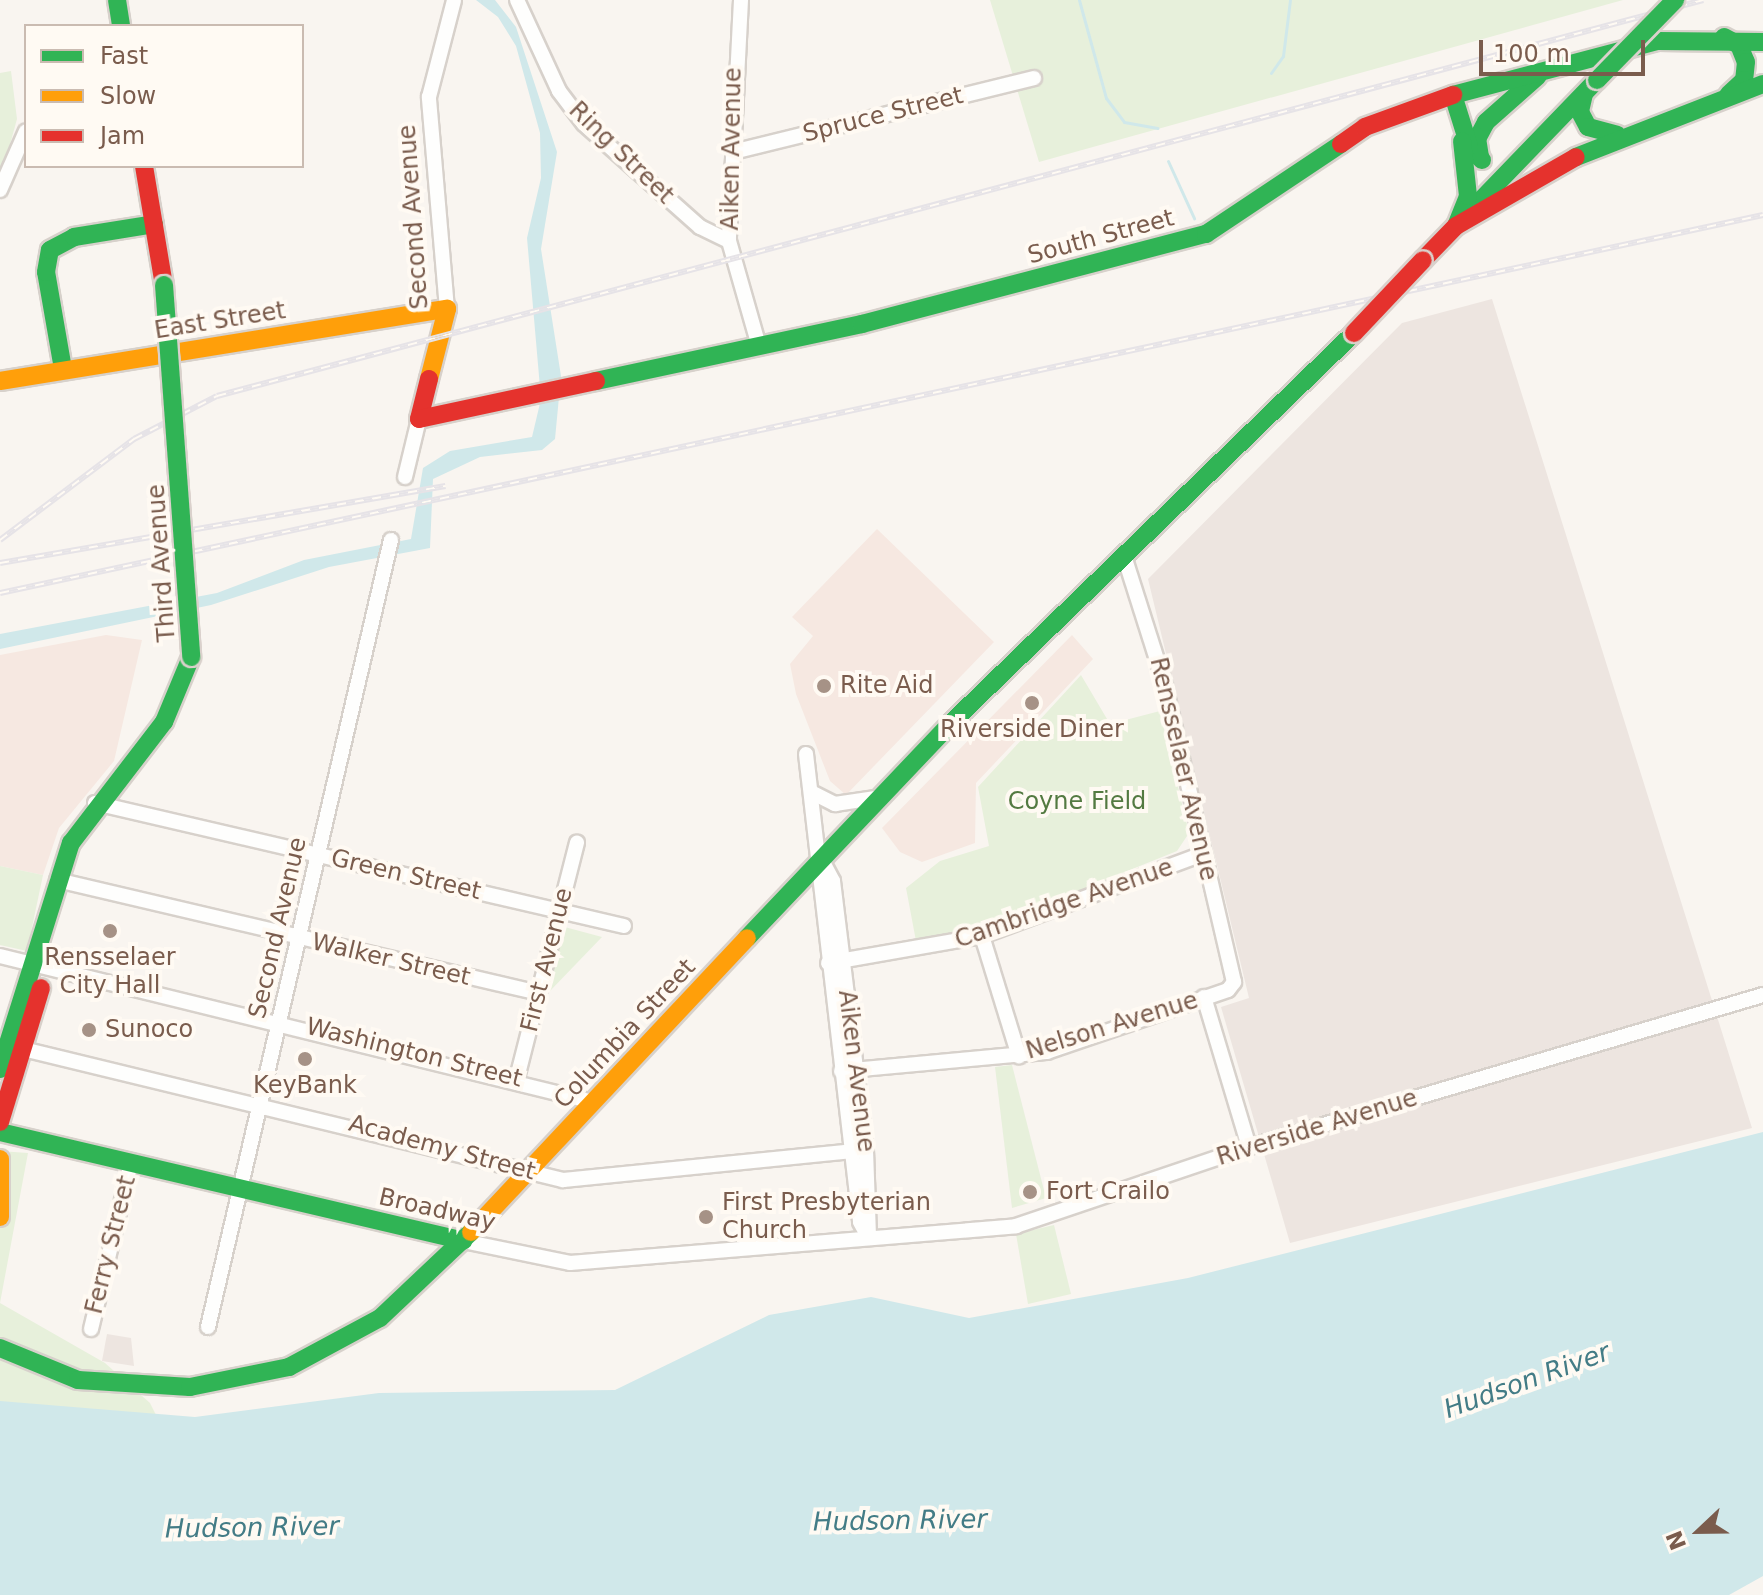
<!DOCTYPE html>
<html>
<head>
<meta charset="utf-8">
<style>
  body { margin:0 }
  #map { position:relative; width:1763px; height:1595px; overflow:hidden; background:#f9f5f0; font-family:"DejaVu Sans",sans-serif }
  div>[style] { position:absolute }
  .commercial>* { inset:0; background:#f6e8e1 }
  .industrial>* { inset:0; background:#ede5e0 }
  .green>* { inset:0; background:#e7f0db }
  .water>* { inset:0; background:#d0e8ea }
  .stream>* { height:3px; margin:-1.5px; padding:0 1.5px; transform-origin:1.5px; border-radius:1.5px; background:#d0e8ea }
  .roads { filter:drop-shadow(2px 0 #d7d1cb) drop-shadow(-2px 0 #d7d1cb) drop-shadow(0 2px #d7d1cb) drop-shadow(0 -2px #d7d1cb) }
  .street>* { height:14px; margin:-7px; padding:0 7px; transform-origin:7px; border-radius:7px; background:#fefefd }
  .fast>* { height:18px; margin:-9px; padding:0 9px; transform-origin:9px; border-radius:9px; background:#30b455 }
  .slow>* { height:18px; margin:-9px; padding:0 9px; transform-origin:9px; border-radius:9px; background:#ff9f0a }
  .jam>* { height:18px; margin:-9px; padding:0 9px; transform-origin:9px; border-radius:9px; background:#e5322d }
  .rail>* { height:6px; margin-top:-3px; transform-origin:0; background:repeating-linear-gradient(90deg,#fffaf3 0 9px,#e6e3e7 0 18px); box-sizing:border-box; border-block:2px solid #e6e3e7 }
  .bridges { filter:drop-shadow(2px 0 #dad1cc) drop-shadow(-2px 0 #dad1cc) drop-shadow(0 2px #dad1cc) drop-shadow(0 -2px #dad1cc) }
  .fast-bridge>* { height:18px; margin:-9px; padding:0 9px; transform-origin:9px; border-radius:9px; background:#30b455 }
  .jam-bridge>* { height:18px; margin:-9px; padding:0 9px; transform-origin:9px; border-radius:9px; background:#e5322d }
  .dots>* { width:22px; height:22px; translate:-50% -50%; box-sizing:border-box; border:4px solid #fffaf3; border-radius:50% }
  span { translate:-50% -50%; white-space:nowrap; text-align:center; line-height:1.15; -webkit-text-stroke:8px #fffaf3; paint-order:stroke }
  .street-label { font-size:24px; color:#7a5c4d }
  .poi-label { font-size:24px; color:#7a5c4d }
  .left { translate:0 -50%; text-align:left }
  .park-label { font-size:24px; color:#537a41 }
  .water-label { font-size:26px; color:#437c86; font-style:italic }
  .legend { position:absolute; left:24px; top:24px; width:280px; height:144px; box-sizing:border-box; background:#fffaf3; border:2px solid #cabbb1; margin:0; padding:10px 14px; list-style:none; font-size:24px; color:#7a5c4d }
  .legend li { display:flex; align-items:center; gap:16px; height:40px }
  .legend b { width:40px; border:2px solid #cabbb1 }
  .north { position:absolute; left:1659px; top:1491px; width:80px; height:80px; -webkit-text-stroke:6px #fffaf3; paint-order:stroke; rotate:248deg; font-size:22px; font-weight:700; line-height:32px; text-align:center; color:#7a5c4d }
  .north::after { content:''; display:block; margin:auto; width:28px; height:36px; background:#7a5c4d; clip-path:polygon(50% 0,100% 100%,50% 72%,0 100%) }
  .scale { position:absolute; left:1479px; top:40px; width:166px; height:36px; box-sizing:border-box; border:4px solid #7a5c4d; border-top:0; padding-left:10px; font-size:24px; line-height:28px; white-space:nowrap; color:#7a5c4d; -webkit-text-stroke:6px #fffaf3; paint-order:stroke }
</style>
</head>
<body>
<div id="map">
  <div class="commercial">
    <div style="clip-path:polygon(877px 529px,994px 642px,846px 795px,830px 781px,796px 694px,790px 664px,813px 636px,792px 617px)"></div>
    <div style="clip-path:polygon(106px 635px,142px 640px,114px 761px,59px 828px,43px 875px,0 866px,0 655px)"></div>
    <div style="clip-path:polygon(1072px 635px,1093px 659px,976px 783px,975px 843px,922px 862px,900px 852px,882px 828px)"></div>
  </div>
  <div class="industrial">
    <div style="clip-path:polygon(1492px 299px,1752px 1128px,1290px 1243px,1221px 1007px,1249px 998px,1148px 579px,1402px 323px)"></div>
    <div style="clip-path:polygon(107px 1334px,131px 1338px,134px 1366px,102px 1361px)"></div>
  </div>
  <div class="green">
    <div style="clip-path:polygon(990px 0,1623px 0,1039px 162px)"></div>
    <div style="clip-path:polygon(11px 71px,17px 119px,0 181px,0 73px)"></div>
    <div style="clip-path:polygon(1081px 675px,1110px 724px,1160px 711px,1189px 833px,1177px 851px,991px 926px,916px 941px,906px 888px,940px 861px,989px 846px,978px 787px)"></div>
    <div style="clip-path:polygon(0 866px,43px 875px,27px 951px,0 945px)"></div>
    <div style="clip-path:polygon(561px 926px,602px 937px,550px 991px,548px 981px)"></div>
    <div style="clip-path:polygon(1012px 1065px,1046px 1198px,1012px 1208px,995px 1067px)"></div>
    <div style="clip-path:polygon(0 1151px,28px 1153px,0 1303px,105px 1363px,150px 1403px,170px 1443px,0 1420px)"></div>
    <div style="clip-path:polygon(1054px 1225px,1071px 1294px,1028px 1304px,1016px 1234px)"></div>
  </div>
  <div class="water">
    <div style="clip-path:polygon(476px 0,495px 0,516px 27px,557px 152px,541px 249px,561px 376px,555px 439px,542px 450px,480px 457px,433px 479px,430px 548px,329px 567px,211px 605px,0 649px,0 634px,217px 593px,304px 560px,411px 539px,423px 468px,450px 451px,532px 437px,541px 399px,527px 238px,541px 178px,540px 133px,516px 46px,498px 17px)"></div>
    <div style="clip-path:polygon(1763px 1132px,1763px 1576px,1729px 1595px,0 1595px,0 1401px,195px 1417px,379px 1393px,615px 1390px,769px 1315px,871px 1297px,969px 1318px,1188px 1278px)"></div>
  </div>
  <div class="stream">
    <div style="left:1079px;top:0;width:102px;rotate:74.6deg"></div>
    <div style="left:1106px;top:98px;width:30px;rotate:53deg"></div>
    <div style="left:1124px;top:122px;width:34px;rotate:10deg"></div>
    <div style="left:1271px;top:73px;width:21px;rotate:-55deg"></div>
    <div style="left:1283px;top:56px;width:56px;rotate:-82.9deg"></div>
    <div style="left:1168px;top:161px;width:63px;rotate:65.5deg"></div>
  </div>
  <div class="roads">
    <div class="street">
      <div style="left:517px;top:0;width:100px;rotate:65.2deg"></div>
      <div style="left:559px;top:91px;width:41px;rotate:52.9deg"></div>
      <div style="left:584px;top:124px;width:155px;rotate:41.6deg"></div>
      <div style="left:700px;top:227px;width:32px;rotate:26deg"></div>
      <div style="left:741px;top:0;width:241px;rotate:92.9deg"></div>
      <div style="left:729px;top:241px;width:106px;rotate:74.1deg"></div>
      <div style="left:733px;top:152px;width:310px;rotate:-13.8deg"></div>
      <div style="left:0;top:190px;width:64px;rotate:-66.2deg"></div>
      <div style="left:447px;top:309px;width:213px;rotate:-94.9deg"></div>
      <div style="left:429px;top:97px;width:100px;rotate:-75.5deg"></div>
      <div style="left:405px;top:477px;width:60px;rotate:-76.4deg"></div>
      <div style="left:806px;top:754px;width:471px;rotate:83.4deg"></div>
      <div style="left:860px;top:1222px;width:18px;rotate:61deg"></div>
      <div style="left:813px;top:793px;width:25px;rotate:27deg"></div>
      <div style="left:835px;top:804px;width:48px;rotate:-8.5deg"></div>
      <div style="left:95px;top:803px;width:543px;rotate:13.09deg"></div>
      <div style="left:824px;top:864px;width:19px;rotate:62deg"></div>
      <div style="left:833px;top:881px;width:271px;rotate:83deg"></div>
      <div style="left:866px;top:1150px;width:88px;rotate:88deg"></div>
      <div style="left:57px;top:880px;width:494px;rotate:13.2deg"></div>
      <div style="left:982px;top:936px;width:126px;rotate:72.9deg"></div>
      <div style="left:0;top:956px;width:611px;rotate:13.83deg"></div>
      <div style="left:828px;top:963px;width:156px;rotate:-9.9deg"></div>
      <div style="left:982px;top:936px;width:236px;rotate:-20.4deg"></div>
      <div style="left:1204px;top:997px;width:157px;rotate:73.3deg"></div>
      <div style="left:23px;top:1049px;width:556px;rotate:13.64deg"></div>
      <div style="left:563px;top:1180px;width:304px;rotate:-5.7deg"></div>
      <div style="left:841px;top:1071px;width:207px;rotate:-5.3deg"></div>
      <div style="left:1047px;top:1052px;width:191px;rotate:-18.9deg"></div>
      <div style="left:1228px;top:990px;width:10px;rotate:-53deg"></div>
      <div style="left:1234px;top:982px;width:305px;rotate:-103.1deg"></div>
      <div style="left:1165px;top:685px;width:132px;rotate:-107.6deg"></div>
      <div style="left:517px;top:1078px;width:243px;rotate:-75.7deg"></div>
      <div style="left:463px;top:1241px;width:109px;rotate:11.6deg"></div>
      <div style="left:570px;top:1263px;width:448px;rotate:-4.7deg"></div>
      <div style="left:1016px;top:1226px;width:246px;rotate:-18.7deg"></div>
      <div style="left:1249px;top:1147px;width:536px;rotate:-16.47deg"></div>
      <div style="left:208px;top:1327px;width:808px;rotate:-76.91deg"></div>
      <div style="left:91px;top:1329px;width:172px;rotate:-76.5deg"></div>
    </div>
    <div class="fast">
      <div style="left:117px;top:0;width:26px;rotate:81deg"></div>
      <div style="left:1724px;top:37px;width:17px;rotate:28deg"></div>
      <div style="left:1739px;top:45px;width:18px;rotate:68deg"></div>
      <div style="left:1746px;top:62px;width:18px;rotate:96deg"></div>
      <div style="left:1744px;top:80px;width:21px;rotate:137deg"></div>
      <div style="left:1584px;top:94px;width:18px;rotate:103deg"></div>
      <div style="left:1580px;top:112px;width:17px;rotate:62deg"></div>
      <div style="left:1588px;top:127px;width:30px;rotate:15deg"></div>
      <div style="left:1480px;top:157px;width:18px;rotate:-99deg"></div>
      <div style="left:1477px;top:139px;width:19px;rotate:-62deg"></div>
      <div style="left:1486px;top:122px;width:69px;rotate:-41.5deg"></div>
      <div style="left:1576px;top:157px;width:201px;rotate:-21.3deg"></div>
      <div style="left:1482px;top:160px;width:19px;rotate:-133deg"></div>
      <div style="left:1469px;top:146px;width:53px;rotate:-107.4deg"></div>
      <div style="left:1453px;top:95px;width:212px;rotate:-14.8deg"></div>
      <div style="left:1658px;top:41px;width:105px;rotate:0.5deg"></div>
      <div style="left:1481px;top:200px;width:167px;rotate:-46deg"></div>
      <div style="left:1456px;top:226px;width:32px;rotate:-68deg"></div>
      <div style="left:1468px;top:196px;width:55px;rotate:-96.2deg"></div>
      <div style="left:63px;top:369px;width:98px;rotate:-99.9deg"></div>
      <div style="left:46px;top:272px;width:22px;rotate:-80deg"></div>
      <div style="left:50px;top:250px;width:27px;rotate:-28deg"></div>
      <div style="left:74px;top:237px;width:81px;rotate:-9.2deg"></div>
      <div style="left:596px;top:381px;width:272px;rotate:-12.1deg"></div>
      <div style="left:862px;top:324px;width:356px;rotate:-14.7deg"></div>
      <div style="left:1206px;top:234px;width:162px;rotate:-33.7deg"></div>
      <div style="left:747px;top:938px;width:292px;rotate:-46.5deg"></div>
      <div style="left:948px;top:726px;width:565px;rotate:-44.07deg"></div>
      <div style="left:0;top:1069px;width:237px;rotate:-72.6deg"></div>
      <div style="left:71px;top:843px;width:153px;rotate:-52.5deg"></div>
      <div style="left:164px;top:722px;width:70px;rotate:-67.4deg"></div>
      <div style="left:0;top:1132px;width:476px;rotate:13.2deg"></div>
      <div style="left:0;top:1348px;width:84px;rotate:22.3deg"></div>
      <div style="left:78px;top:1380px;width:112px;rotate:3.6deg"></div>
      <div style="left:190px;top:1387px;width:101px;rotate:-11.4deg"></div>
      <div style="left:289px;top:1367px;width:103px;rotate:-28.3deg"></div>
      <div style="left:380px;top:1318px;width:125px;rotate:-43.4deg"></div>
    </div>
    <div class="slow">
      <div style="left:0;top:381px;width:453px;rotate:-9.2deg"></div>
      <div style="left:447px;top:309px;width:72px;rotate:104.4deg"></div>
      <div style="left:0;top:1159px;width:58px;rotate:90deg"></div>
      <div style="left:471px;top:1232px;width:403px;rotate:-46.8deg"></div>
    </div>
    <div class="jam">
      <div style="left:1341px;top:144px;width:29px;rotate:-35deg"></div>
      <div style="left:1365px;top:127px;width:94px;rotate:-20deg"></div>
      <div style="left:144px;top:166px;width:121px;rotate:80.5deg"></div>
      <div style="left:1423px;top:260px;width:47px;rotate:-45.9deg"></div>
      <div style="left:1456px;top:226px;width:138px;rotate:-29.9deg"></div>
      <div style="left:429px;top:379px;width:41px;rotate:104deg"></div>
      <div style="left:419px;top:419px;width:181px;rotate:-12.1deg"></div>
      <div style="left:0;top:1122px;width:140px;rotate:-73deg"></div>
    </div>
  </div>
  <div class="rail">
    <div style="left:0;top:540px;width:168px;rotate:-37deg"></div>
    <div style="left:134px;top:439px;width:93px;rotate:-27.4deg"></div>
    <div style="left:217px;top:396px;width:1538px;rotate:-14.92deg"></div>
    <div style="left:0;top:563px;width:452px;rotate:-9.8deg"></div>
    <div style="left:0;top:593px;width:1803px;rotate:-12.1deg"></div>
  </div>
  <div class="bridges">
    <div class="fast-bridge">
      <div style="left:1597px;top:80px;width:112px;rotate:-45.7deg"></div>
      <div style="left:164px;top:285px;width:373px;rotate:85.8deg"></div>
    </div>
    <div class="jam-bridge">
      <div style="left:1354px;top:333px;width:100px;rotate:-46.6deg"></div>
    </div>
  </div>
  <div class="dots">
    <div style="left:824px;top:686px;background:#a69286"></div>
    <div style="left:1032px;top:703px;background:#a69286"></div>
    <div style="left:110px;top:931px;background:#a69286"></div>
    <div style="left:89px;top:1030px;background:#a69286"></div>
    <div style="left:305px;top:1059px;background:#a69286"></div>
    <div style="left:1030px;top:1192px;background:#a69286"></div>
    <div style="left:706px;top:1217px;background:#a69286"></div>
  </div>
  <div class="street-label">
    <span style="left:883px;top:115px;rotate:-14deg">Spruce Street</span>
    <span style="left:732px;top:149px;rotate:-89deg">Aiken Avenue</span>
    <span style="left:621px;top:153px;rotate:44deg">Ring Street</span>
    <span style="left:414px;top:217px;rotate:-94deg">Second Avenue</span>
    <span style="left:1101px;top:237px;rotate:-15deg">South Street</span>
    <span style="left:220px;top:321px;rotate:-9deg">East Street</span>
    <span style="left:162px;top:563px;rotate:-94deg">Third Avenue</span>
    <span style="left:1183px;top:769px;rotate:77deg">Rensselaer Avenue</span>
    <span style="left:406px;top:875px;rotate:13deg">Green Street</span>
    <span style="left:1064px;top:904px;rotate:-19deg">Cambridge Avenue</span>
    <span style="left:278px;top:928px;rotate:-77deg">Second Avenue</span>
    <span style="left:391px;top:960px;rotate:13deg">Walker Street</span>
    <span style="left:547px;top:960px;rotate:-76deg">First Avenue</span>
    <span style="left:1112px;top:1026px;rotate:-17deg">Nelson Avenue</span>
    <span style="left:625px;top:1034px;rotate:-47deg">Columbia Street</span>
    <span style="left:414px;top:1053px;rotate:14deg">Washington Street</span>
    <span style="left:856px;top:1071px;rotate:83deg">Aiken Avenue</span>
    <span style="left:1317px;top:1128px;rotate:-17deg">Riverside Avenue</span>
    <span style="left:442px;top:1148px;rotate:15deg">Academy Street</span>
    <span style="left:437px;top:1210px;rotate:13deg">Broadway</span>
    <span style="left:111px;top:1245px;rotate:-76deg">Ferry Street</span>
  </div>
  <div class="poi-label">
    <span class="left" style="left:840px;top:686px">Rite Aid</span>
    <span style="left:1032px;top:730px">Riverside Diner</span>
    <span style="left:110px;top:972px">Rensselaer<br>City Hall</span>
    <span class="left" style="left:105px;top:1030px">Sunoco</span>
    <span style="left:305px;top:1086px">KeyBank</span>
    <span class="left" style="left:1046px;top:1192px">Fort Crailo</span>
    <span class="left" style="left:722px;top:1217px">First Presbyterian<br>Church</span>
  </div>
  <div class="park-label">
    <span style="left:1077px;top:802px">Coyne Field</span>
  </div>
  <div class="water-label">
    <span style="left:1527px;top:1381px;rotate:-20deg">Hudson River</span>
    <span style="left:900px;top:1521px;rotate:-1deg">Hudson River</span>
    <span style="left:252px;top:1528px;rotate:-1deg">Hudson River</span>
  </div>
  <ul class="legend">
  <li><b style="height:10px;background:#30b455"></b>Fast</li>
  <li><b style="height:10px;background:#ff9f0a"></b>Slow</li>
  <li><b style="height:10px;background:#e5322d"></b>Jam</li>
  </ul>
  <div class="north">N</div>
  <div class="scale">100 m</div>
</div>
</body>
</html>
